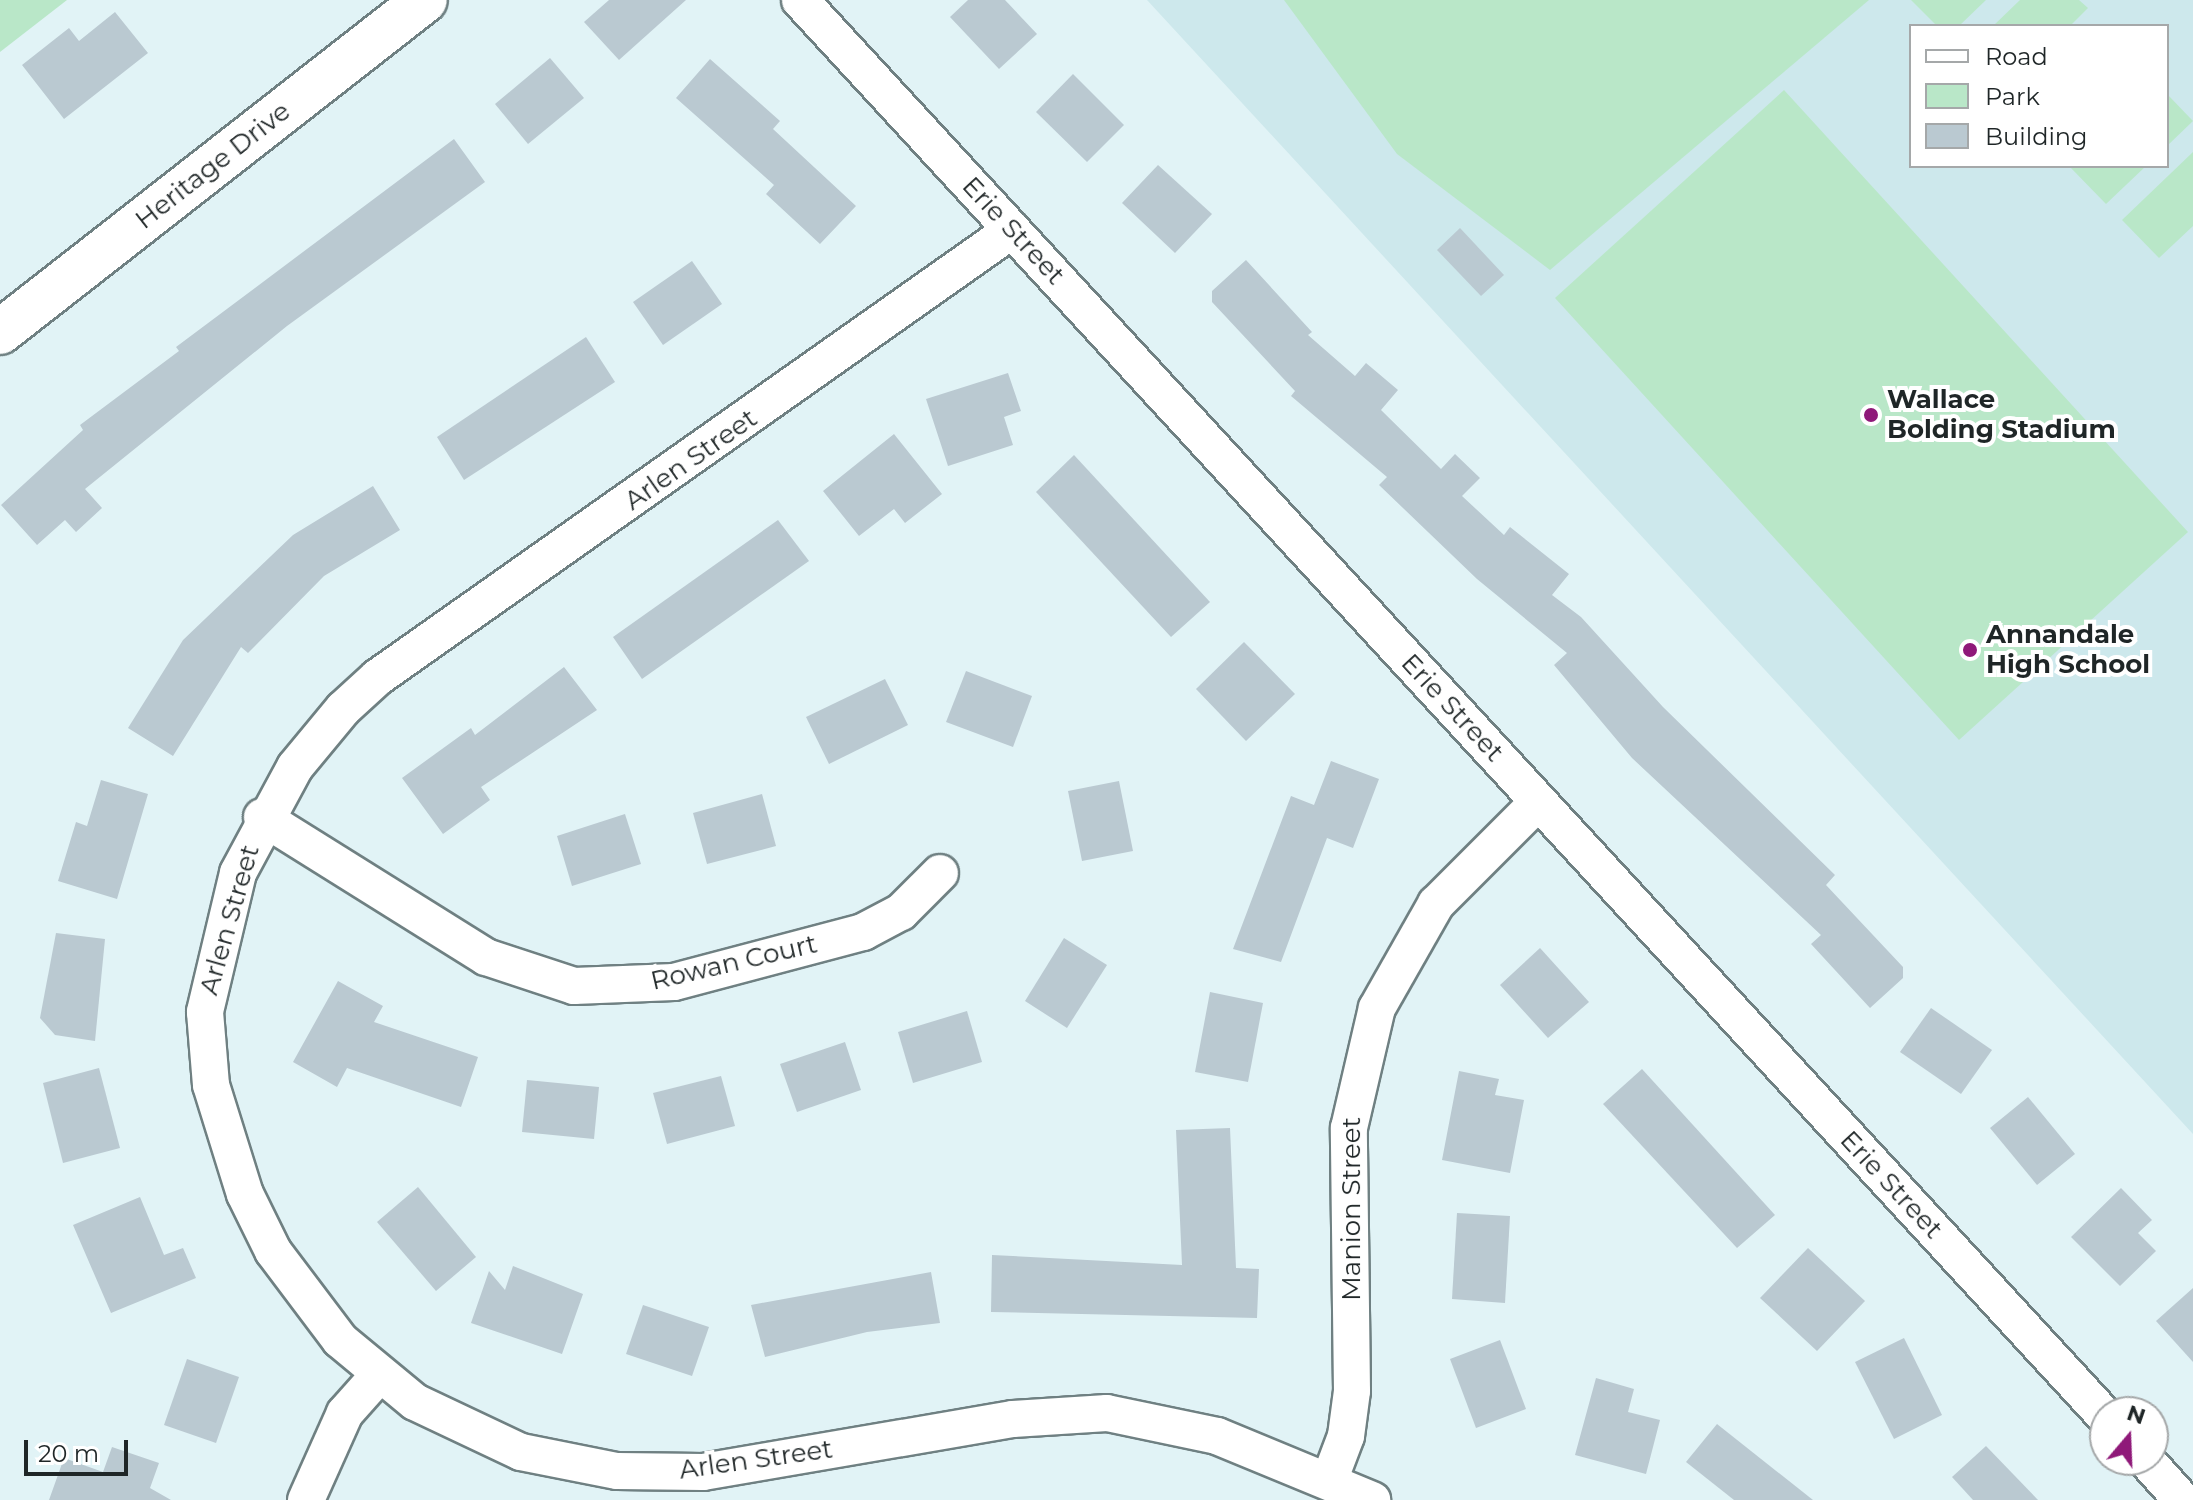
<!DOCTYPE html>
<html>
<head>
<meta charset="utf-8">
<style>
  body { margin:0 }
  #map { position:relative; width:2193px; height:1500px; overflow:hidden; background:#e1f3f6; font-family:Montserrat,sans-serif }
  div>[style] { position:absolute }
  .built>* { inset:0; background:#cde8ec }
  .green>* { inset:0; background:#b9e7c8 }
  .building>* { inset:0; background:#bac9d1 }
  .roads { filter:drop-shadow(2px 0 #6f8082) drop-shadow(-2px 0 #6f8082) drop-shadow(0 2px #6f8082) drop-shadow(0 -2px #6f8082) }
  .minor>* { height:36px; margin:-18px; padding:0 18px; transform-origin:18px; border-radius:18px; background:#fff }
  .tertiary>* { height:44px; margin:-22px; padding:0 22px; transform-origin:22px; border-radius:22px; background:#fff }
  .dots>* { width:22px; height:22px; translate:-50% -50%; box-sizing:border-box; border:4px solid #fff; border-radius:50% }
  span { translate:-50% -50%; white-space:nowrap; text-align:center; line-height:1.15; -webkit-text-stroke:8px #fff; paint-order:stroke }
  .street-label { font-size:26px; color:#1f2627 }
  .poi-label { font-size:26px; color:#1f2627; font-weight:700 }
  .left { translate:0 -50%; text-align:left }
  .legend { position:absolute; left:1909px; top:24px; width:260px; height:144px; box-sizing:border-box; background:#fff; border:2px solid #a5a8a9; margin:0; padding:10px 14px; list-style:none; font-size:24px; color:#1f2627 }
  .legend li { display:flex; align-items:center; gap:16px; height:40px }
  .legend b { width:40px; border:2px solid #a5a8a9 }
  .north { position:absolute; left:2089px; top:1396px; width:80px; height:80px; box-sizing:border-box; background:#fff; border:2px solid #a5a8a9; border-radius:50%; rotate:19deg; font-size:22px; font-weight:700; line-height:32px; text-align:center; color:#1f2627 }
  .north::after { content:''; display:block; margin:auto; width:28px; height:36px; background:#8f1979; clip-path:polygon(50% 0,100% 100%,50% 72%,0 100%) }
  .scale { position:absolute; left:24px; top:1440px; width:104px; height:36px; box-sizing:border-box; border:4px solid #1f2627; border-top:0; padding-left:10px; font-size:24px; line-height:28px; white-space:nowrap; color:#1f2627; -webkit-text-stroke:6px #fff; paint-order:stroke }
</style>
</head>
<body>
<div id="map">
  <div class="built">
    <div style="clip-path:polygon(evenodd,1147px 0,2193px 0,2193px 1134px,1147px 0,1911px 26px,2167px 26px,2167px 166px,1911px 166px,1911px 26px)"></div>
  </div>
  <div class="green">
    <div style="clip-path:polygon(0 0,67px 0,0 52px)"></div>
    <div style="clip-path:polygon(1284px 0,1869px 0,1550px 270px,1397px 154px)"></div>
    <div style="clip-path:polygon(1911px 0,1986px 0,1959px 26px,1937px 26px)"></div>
    <div style="clip-path:polygon(2020px 0,2079px 0,2088px 8px,2070px 26px,1993px 26px)"></div>
    <div style="clip-path:polygon(1784px 90px,2188px 532px,1959px 740px,1555px 298px)"></div>
    <div style="clip-path:polygon(2167px 94px,2193px 121px,2167px 146px)"></div>
    <div style="clip-path:polygon(2193px 152px,2193px 226px,2159px 258px,2122px 220px)"></div>
    <div style="clip-path:polygon(2069px 166px,2146px 166px,2106px 204px)"></div>
  </div>
  <div class="building">
    <div style="clip-path:polygon(609px 0,686px 0,619px 60px,584px 22px)"></div>
    <div style="clip-path:polygon(968px 0,1005px 0,1037px 34px,999px 69px,950px 17px)"></div>
    <div style="clip-path:polygon(115px 12px,148px 53px,64px 119px,22px 65px,69px 28px,79px 41px)"></div>
    <div style="clip-path:polygon(550px 58px,584px 98px,528px 144px,495px 104px)"></div>
    <div style="clip-path:polygon(710px 59px,780px 121px,773px 129px,856px 206px,820px 244px,766px 194px,774px 185px,676px 98px)"></div>
    <div style="clip-path:polygon(1073px 74px,1124px 125px,1087px 162px,1036px 112px)"></div>
    <div style="clip-path:polygon(454px 139px,485px 182px,287px 326px,85px 489px,102px 508px,76px 532px,65px 520px,37px 545px,1px 505px,83px 430px,80px 425px,179px 351px,176px 347px)"></div>
    <div style="clip-path:polygon(1158px 165px,1212px 214px,1175px 253px,1122px 203px)"></div>
    <div style="clip-path:polygon(1460px 228px,1504px 275px,1481px 296px,1437px 250px)"></div>
    <div style="clip-path:polygon(1246px 260px,1312px 332px,1308px 335px,1355px 376px,1366px 363px,1398px 390px,1381px 410px,1441px 469px,1455px 454px,1480px 478px,1462px 496px,1504px 535px,1510px 527px,1569px 574px,1552px 595px,1581px 617px,1663px 707px,1835px 875px,1826px 885px,1903px 967px,1903px 978px,1870px 1008px,1811px 944px,1821px 935px,1632px 758px,1554px 665px,1567px 653px,1477px 579px,1379px 485px,1387px 477px,1291px 396px,1295px 391px,1212px 302px,1212px 291px)"></div>
    <div style="clip-path:polygon(692px 261px,722px 304px,663px 345px,633px 302px)"></div>
    <div style="clip-path:polygon(586px 337px,615px 382px,464px 480px,437px 437px)"></div>
    <div style="clip-path:polygon(1008px 373px,1021px 411px,1004px 417px,1013px 445px,948px 466px,926px 399px)"></div>
    <div style="clip-path:polygon(894px 434px,942px 494px,905px 523px,894px 509px,859px 536px,823px 491px)"></div>
    <div style="clip-path:polygon(1074px 455px,1210px 602px,1171px 637px,1036px 492px)"></div>
    <div style="clip-path:polygon(373px 486px,400px 530px,324px 576px,248px 653px,241px 647px,173px 756px,128px 728px,183px 640px,293px 535px)"></div>
    <div style="clip-path:polygon(778px 520px,809px 561px,642px 679px,613px 637px)"></div>
    <div style="clip-path:polygon(1244px 642px,1295px 694px,1246px 741px,1196px 689px)"></div>
    <div style="clip-path:polygon(564px 667px,597px 710px,481px 787px,490px 800px,443px 834px,402px 778px,471px 728px,475px 735px)"></div>
    <div style="clip-path:polygon(966px 671px,1032px 696px,1013px 747px,946px 722px)"></div>
    <div style="clip-path:polygon(885px 679px,908px 725px,829px 764px,806px 717px)"></div>
    <div style="clip-path:polygon(1331px 761px,1379px 779px,1353px 848px,1327px 838px,1281px 962px,1233px 949px,1291px 796px,1314px 805px)"></div>
    <div style="clip-path:polygon(101px 780px,148px 794px,117px 899px,58px 881px,76px 822px,87px 826px)"></div>
    <div style="clip-path:polygon(1119px 781px,1133px 851px,1082px 861px,1068px 791px)"></div>
    <div style="clip-path:polygon(762px 794px,776px 846px,707px 864px,693px 813px)"></div>
    <div style="clip-path:polygon(625px 814px,641px 864px,572px 886px,557px 836px)"></div>
    <div style="clip-path:polygon(56px 933px,105px 939px,95px 1041px,55px 1035px,40px 1018px)"></div>
    <div style="clip-path:polygon(1064px 938px,1107px 965px,1067px 1028px,1025px 1001px)"></div>
    <div style="clip-path:polygon(1540px 948px,1589px 1002px,1548px 1038px,1500px 985px)"></div>
    <div style="clip-path:polygon(338px 981px,383px 1006px,374px 1022px,478px 1057px,461px 1107px,347px 1068px,337px 1087px,293px 1062px)"></div>
    <div style="clip-path:polygon(1210px 992px,1263px 1003px,1248px 1082px,1195px 1072px)"></div>
    <div style="clip-path:polygon(1931px 1008px,1992px 1050px,1961px 1094px,1900px 1052px)"></div>
    <div style="clip-path:polygon(967px 1011px,982px 1062px,913px 1083px,898px 1032px)"></div>
    <div style="clip-path:polygon(845px 1042px,861px 1090px,797px 1112px,780px 1064px)"></div>
    <div style="clip-path:polygon(99px 1068px,120px 1148px,63px 1163px,43px 1083px)"></div>
    <div style="clip-path:polygon(1642px 1069px,1775px 1215px,1737px 1248px,1603px 1104px)"></div>
    <div style="clip-path:polygon(1459px 1071px,1499px 1079px,1495px 1095px,1524px 1100px,1510px 1173px,1442px 1160px)"></div>
    <div style="clip-path:polygon(721px 1076px,735px 1126px,667px 1144px,653px 1093px)"></div>
    <div style="clip-path:polygon(527px 1080px,599px 1087px,594px 1139px,522px 1132px)"></div>
    <div style="clip-path:polygon(2028px 1097px,2075px 1154px,2037px 1185px,1990px 1128px)"></div>
    <div style="clip-path:polygon(1230px 1128px,1236px 1268px,1259px 1269px,1257px 1318px,991px 1312px,992px 1255px,1182px 1265px,1176px 1130px)"></div>
    <div style="clip-path:polygon(418px 1187px,476px 1257px,436px 1291px,377px 1222px)"></div>
    <div style="clip-path:polygon(2121px 1188px,2152px 1220px,2138px 1233px,2156px 1251px,2120px 1286px,2071px 1237px)"></div>
    <div style="clip-path:polygon(140px 1197px,164px 1255px,183px 1248px,196px 1278px,111px 1313px,73px 1225px)"></div>
    <div style="clip-path:polygon(1457px 1213px,1510px 1216px,1505px 1303px,1452px 1299px)"></div>
    <div style="clip-path:polygon(1808px 1248px,1865px 1301px,1817px 1351px,1760px 1298px)"></div>
    <div style="clip-path:polygon(513px 1266px,583px 1294px,562px 1354px,471px 1323px,489px 1271px,505px 1290px)"></div>
    <div style="clip-path:polygon(931px 1272px,940px 1323px,867px 1332px,765px 1357px,751px 1305px)"></div>
    <div style="clip-path:polygon(2193px 1288px,2193px 1362px,2156px 1321px)"></div>
    <div style="clip-path:polygon(643px 1305px,709px 1327px,692px 1376px,626px 1354px)"></div>
    <div style="clip-path:polygon(1904px 1338px,1942px 1415px,1894px 1439px,1855px 1362px)"></div>
    <div style="clip-path:polygon(1500px 1340px,1526px 1409px,1476px 1428px,1450px 1359px)"></div>
    <div style="clip-path:polygon(187px 1359px,239px 1377px,216px 1443px,164px 1425px)"></div>
    <div style="clip-path:polygon(1596px 1378px,1634px 1389px,1628px 1412px,1660px 1420px,1646px 1474px,1575px 1455px)"></div>
    <div style="clip-path:polygon(1717px 1424px,1813px 1500px,1734px 1500px,1686px 1462px)"></div>
    <div style="clip-path:polygon(1986px 1446px,2038px 1500px,1973px 1500px,1952px 1477px)"></div>
    <div style="clip-path:polygon(112px 1447px,159px 1463px,150px 1488px,171px 1500px,49px 1500px,64px 1458px,103px 1472px)"></div>
  </div>
  <div class="roads">
    <div class="minor">
      <div style="left:800px;top:0;width:1926px;rotate:47.34deg"></div>
      <div style="left:1012px;top:230px;width:776px;rotate:144.81deg"></div>
      <div style="left:378px;top:677px;width:47px;rotate:137.6deg"></div>
      <div style="left:343px;top:709px;width:75px;rotate:129.6deg"></div>
      <div style="left:295px;top:767px;width:120px;rotate:118.3deg"></div>
      <div style="left:238px;top:873px;width:143px;rotate:103.4deg"></div>
      <div style="left:205px;top:1012px;width:73px;rotate:85.3deg"></div>
      <div style="left:211px;top:1085px;width:114px;rotate:72.7deg"></div>
      <div style="left:245px;top:1194px;width:64px;rotate:63.8deg"></div>
      <div style="left:273px;top:1251px;width:111px;rotate:53deg"></div>
      <div style="left:340px;top:1340px;width:97px;rotate:39.6deg"></div>
      <div style="left:415px;top:1402px;width:117px;rotate:25.3deg"></div>
      <div style="left:521px;top:1452px;width:98px;rotate:11.2deg"></div>
      <div style="left:617px;top:1471px;width:86px;rotate:0.7deg"></div>
      <div style="left:703px;top:1472px;width:314px;rotate:-9.7deg"></div>
      <div style="left:1013px;top:1419px;width:94px;rotate:-3.7deg"></div>
      <div style="left:1107px;top:1413px;width:112px;rotate:11.8deg"></div>
      <div style="left:1217px;top:1436px;width:168px;rotate:22.4deg"></div>
      <div style="left:262px;top:817px;width:264px;rotate:32deg"></div>
      <div style="left:486px;top:957px;width:93px;rotate:18.2deg"></div>
      <div style="left:574px;top:986px;width:100px;rotate:-2.3deg"></div>
      <div style="left:674px;top:982px;width:196px;rotate:-14.8deg"></div>
      <div style="left:863px;top:932px;width:43px;rotate:-27.8deg"></div>
      <div style="left:901px;top:912px;width:55px;rotate:-45deg"></div>
      <div style="left:2146px;top:1460px;width:54px;rotate:48deg"></div>
      <div style="left:1329px;top:1481px;width:48px;rotate:-69.3deg"></div>
      <div style="left:1346px;top:1436px;width:45px;rotate:-82.4deg"></div>
      <div style="left:1352px;top:1391px;width:263px;rotate:-90.7deg"></div>
      <div style="left:1349px;top:1128px;width:123px;rotate:-76.9deg"></div>
      <div style="left:1377px;top:1008px;width:120px;rotate:-60.4deg"></div>
      <div style="left:1436px;top:904px;width:144px;rotate:-45deg"></div>
      <div style="left:306px;top:1500px;width:95px;rotate:-65.9deg"></div>
      <div style="left:345px;top:1413px;width:50px;rotate:-48.3deg"></div>
    </div>
    <div class="tertiary">
      <div style="left:0;top:332px;width:539px;rotate:-38deg"></div>
    </div>
  </div>
  <div class="dots">
    <div style="left:1871px;top:415px;background:#8f1979"></div>
    <div style="left:1970px;top:650px;background:#8f1979"></div>
  </div>
  <div class="street-label">
    <span style="left:213px;top:166px;rotate:-38deg">Heritage Drive</span>
    <span style="left:1013px;top:231px;rotate:47deg">Erie Street</span>
    <span style="left:691px;top:460px;rotate:-35deg">Arlen Street</span>
    <span style="left:1452px;top:708px;rotate:47deg">Erie Street</span>
    <span style="left:230px;top:920px;rotate:-74deg">Arlen Street</span>
    <span style="left:734px;top:963px;rotate:-13deg">Rowan Court</span>
    <span style="left:1891px;top:1185px;rotate:47deg">Erie Street</span>
    <span style="left:1352px;top:1209px;rotate:-90deg">Manion Street</span>
    <span style="left:756px;top:1460px;rotate:-8deg">Arlen Street</span>
  </div>
  <div class="poi-label">
    <span class="left" style="left:1887px;top:415px">Wallace<br>Bolding Stadium</span>
    <span class="left" style="left:1986px;top:650px">Annandale<br>High School</span>
  </div>
  <ul class="legend">
  <li><b style="height:10px;background:#fff"></b>Road</li>
  <li><b style="height:22px;background:#b9e7c8"></b>Park</li>
  <li><b style="height:22px;background:#bac9d1"></b>Building</li>
  </ul>
  <div class="north">N</div>
  <div class="scale">20 m</div>
</div>
</body>
</html>
